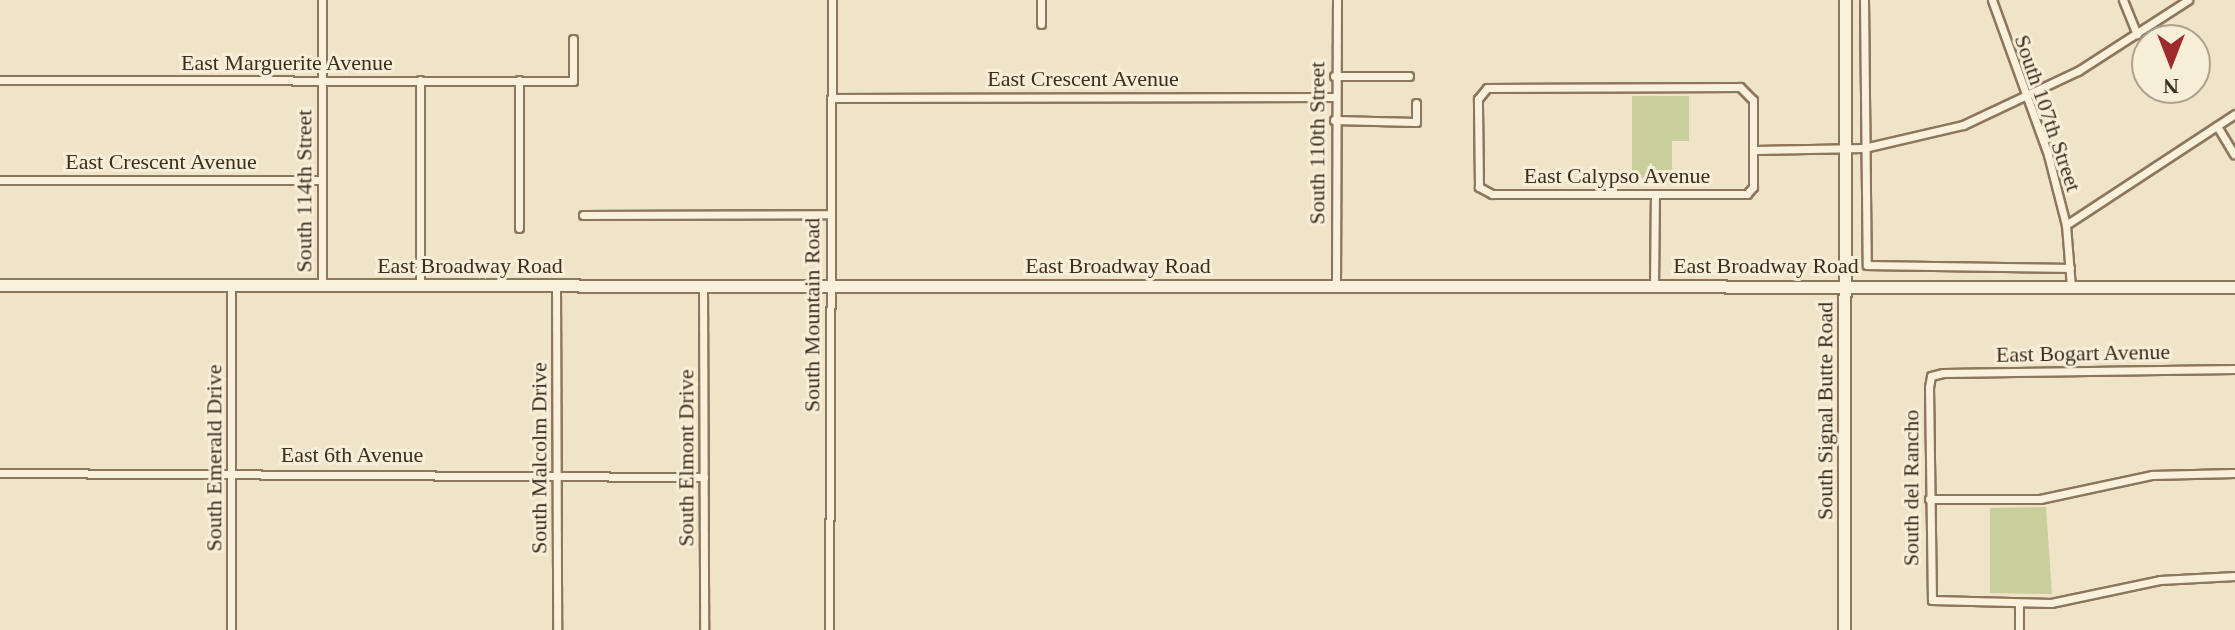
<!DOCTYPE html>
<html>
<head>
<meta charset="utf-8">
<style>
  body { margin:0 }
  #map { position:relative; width:2235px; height:630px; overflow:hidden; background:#f0e4c8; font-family:"Times New Roman",serif }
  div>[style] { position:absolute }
  .green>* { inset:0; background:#c9cf9b }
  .roads { filter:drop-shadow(2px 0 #8d765c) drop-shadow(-2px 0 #8d765c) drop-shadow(0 2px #8d765c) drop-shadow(0 -2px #8d765c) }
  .minor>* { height:7px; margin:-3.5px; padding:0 3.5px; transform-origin:3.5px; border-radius:3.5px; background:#faf1dc }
  .secondary>* { height:11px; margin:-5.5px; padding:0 5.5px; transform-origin:5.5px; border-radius:5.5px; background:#faf1dc }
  span { translate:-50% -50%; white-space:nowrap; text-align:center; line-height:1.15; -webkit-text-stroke:6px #f7eed8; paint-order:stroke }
  .street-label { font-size:22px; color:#3d2e20 }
  .north { position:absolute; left:2131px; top:24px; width:80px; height:80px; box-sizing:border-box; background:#f7eed8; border:2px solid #ada18e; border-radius:50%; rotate:180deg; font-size:22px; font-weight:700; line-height:32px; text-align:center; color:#3d2e20 }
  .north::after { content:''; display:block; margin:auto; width:28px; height:36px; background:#9e2a2b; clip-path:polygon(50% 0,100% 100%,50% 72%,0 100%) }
</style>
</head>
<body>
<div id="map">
  <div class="green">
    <div style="clip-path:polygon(1632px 96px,1689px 96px,1689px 141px,1672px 141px,1672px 175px,1632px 179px)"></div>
    <div style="clip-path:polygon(2046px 507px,2052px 594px,1990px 593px,1990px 508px)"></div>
  </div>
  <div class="roads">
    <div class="minor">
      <div style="left:1864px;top:0;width:265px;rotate:89.4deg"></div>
      <div style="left:1867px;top:265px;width:203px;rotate:0.8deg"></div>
      <div style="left:1992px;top:0;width:165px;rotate:70.1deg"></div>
      <div style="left:2048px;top:155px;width:72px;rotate:75.6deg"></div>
      <div style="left:2066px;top:225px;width:62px;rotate:85.4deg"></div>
      <div style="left:2123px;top:0;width:37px;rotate:68deg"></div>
      <div style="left:1041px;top:24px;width:24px;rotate:-90deg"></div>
      <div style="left:1334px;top:76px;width:75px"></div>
      <div style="left:0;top:80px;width:573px;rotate:0.1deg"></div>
      <div style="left:573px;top:81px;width:42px;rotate:-90deg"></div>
      <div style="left:519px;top:80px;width:148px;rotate:90deg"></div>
      <div style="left:1740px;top:87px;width:18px;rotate:45deg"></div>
      <div style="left:1753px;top:100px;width:87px;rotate:90deg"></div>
      <div style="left:1753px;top:187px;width:9px;rotate:131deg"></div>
      <div style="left:1747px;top:194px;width:255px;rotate:180deg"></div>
      <div style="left:1492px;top:194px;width:15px;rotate:-152deg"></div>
      <div style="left:1479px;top:187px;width:88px;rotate:-90.7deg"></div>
      <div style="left:1478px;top:99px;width:14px;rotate:-51deg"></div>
      <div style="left:1487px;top:88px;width:253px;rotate:-0.2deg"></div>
      <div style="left:831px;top:98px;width:503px;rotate:-0.11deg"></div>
      <div style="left:1334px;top:120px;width:82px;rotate:1.4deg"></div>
      <div style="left:1416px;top:122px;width:19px;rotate:-90deg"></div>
      <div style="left:2217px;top:126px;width:33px;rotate:59deg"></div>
      <div style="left:1754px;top:150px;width:110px;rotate:-1deg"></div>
      <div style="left:1864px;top:148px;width:102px;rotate:-13.1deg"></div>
      <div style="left:1963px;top:125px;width:127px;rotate:-25.2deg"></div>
      <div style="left:2078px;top:71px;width:131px;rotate:-32.8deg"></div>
      <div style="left:0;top:180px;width:322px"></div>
      <div style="left:583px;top:215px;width:247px;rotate:-0.2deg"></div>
      <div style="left:2066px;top:225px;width:202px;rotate:-33.3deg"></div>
      <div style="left:231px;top:286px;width:344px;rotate:90deg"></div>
      <div style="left:322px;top:286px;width:286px;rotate:-90deg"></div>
      <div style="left:420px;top:286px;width:206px;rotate:-90deg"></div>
      <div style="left:556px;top:286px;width:344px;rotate:89.8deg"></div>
      <div style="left:703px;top:286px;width:344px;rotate:89.8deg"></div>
      <div style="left:1336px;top:286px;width:286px;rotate:-89.8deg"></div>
      <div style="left:1654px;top:286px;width:91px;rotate:-89.4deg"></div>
      <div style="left:2235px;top:369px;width:292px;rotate:179.2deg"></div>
      <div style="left:1943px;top:373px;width:12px;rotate:166deg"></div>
      <div style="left:1931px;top:376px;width:11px;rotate:100deg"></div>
      <div style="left:1929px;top:387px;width:213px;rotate:89.2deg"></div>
      <div style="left:1932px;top:600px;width:119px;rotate:1.4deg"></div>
      <div style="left:2051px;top:603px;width:111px;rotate:-11.9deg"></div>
      <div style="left:2160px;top:580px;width:75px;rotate:-3.1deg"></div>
      <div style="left:0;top:473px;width:704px;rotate:0.33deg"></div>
      <div style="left:1929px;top:499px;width:111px"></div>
      <div style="left:2040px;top:499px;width:115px;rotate:-12.1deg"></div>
      <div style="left:2152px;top:475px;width:83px;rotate:-1.4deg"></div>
      <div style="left:2019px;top:603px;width:27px;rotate:90deg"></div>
      <div style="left:829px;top:630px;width:630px;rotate:-89.73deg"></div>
    </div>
    <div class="secondary">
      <div style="left:0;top:285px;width:2235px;rotate:0.05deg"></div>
      <div style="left:1844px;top:630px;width:630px;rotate:-89.91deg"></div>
    </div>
  </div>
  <div class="street-label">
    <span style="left:287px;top:63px">East Marguerite Avenue</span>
    <span style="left:1083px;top:79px">East Crescent Avenue</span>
    <span style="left:2048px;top:113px;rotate:71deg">South 107th Street</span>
    <span style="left:1317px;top:143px;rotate:-90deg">South 110th Street</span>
    <span style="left:161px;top:162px">East Crescent Avenue</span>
    <span style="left:1617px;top:176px">East Calypso Avenue</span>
    <span style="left:304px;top:191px;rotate:-90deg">South 114th Street</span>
    <span style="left:470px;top:266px">East Broadway Road</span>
    <span style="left:1118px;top:266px">East Broadway Road</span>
    <span style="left:1766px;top:266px">East Broadway Road</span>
    <span style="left:812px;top:315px;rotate:-90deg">South Mountain Road</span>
    <span style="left:2083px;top:353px;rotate:-1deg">East Bogart Avenue</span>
    <span style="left:1825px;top:411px;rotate:-90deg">South Signal Butte Road</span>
    <span style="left:352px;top:455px">East 6th Avenue</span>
    <span style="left:214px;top:458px;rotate:-90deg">South Emerald Drive</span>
    <span style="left:539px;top:458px;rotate:-90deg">South Malcolm Drive</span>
    <span style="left:686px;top:458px;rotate:-90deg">South Elmont Drive</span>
    <span style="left:1911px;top:488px;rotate:-90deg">South del Rancho</span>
  </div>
  <div class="north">N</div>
</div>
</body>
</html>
